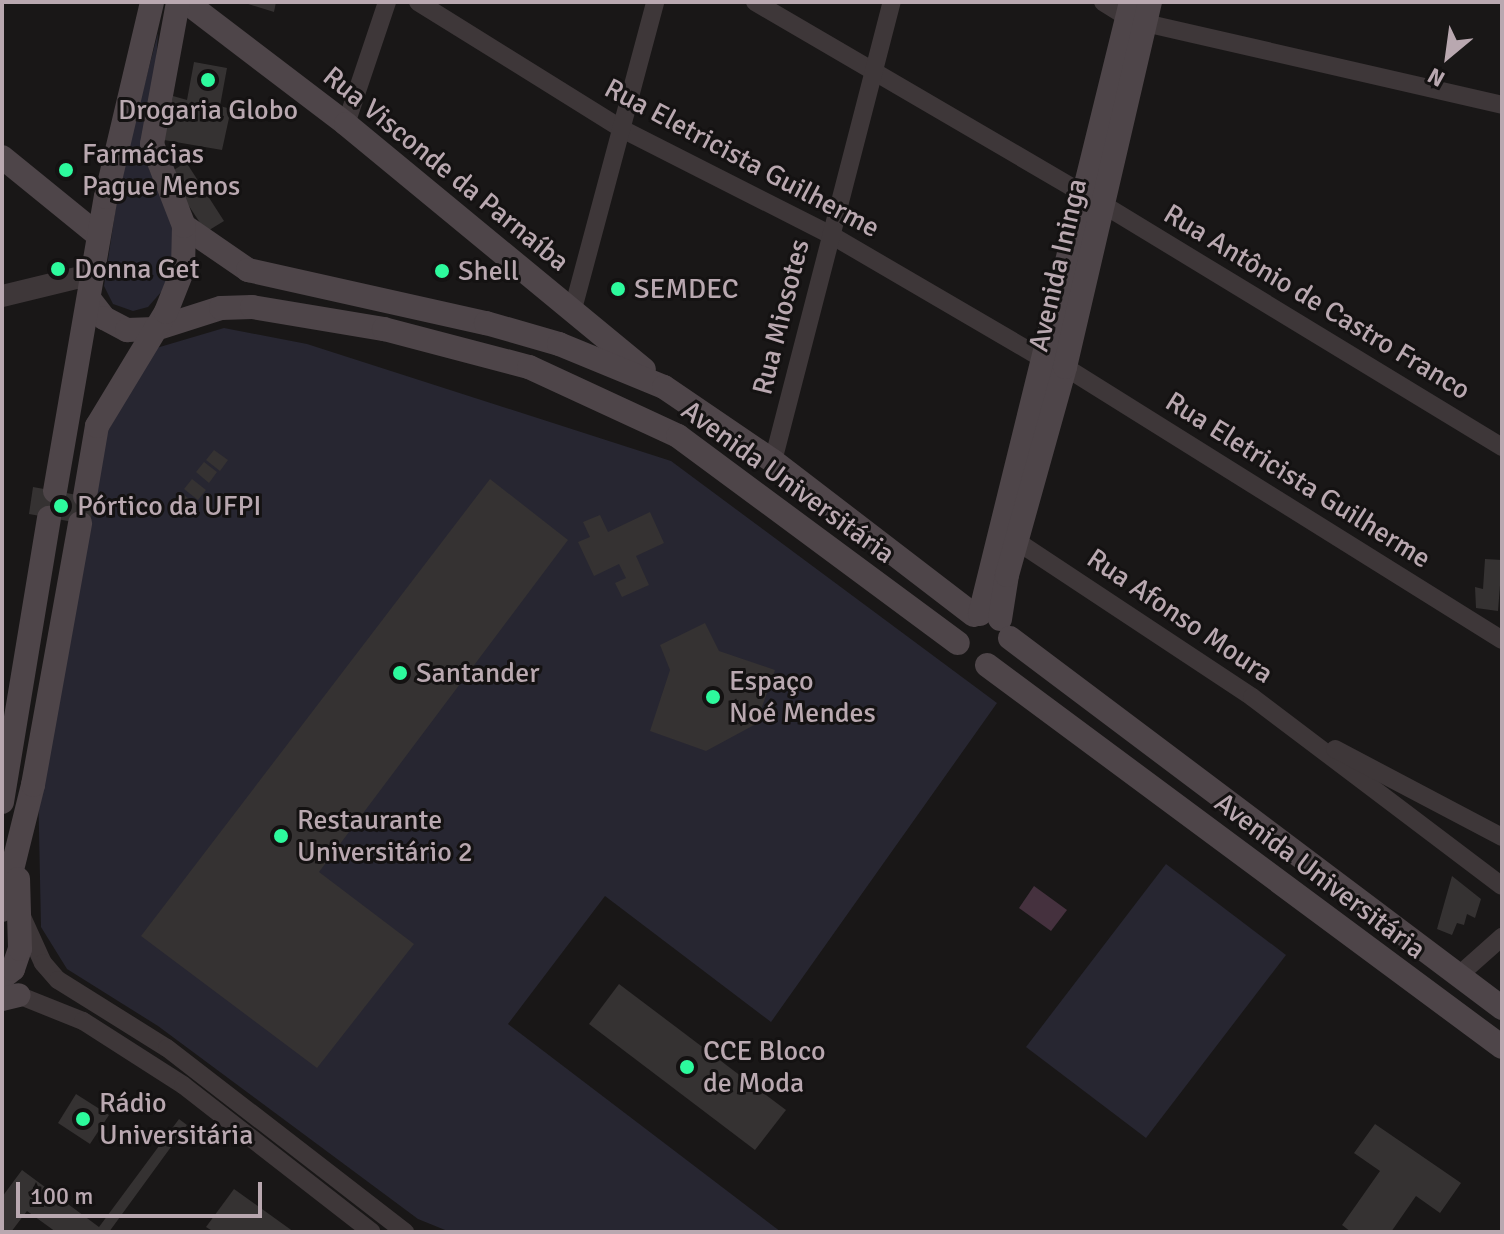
<!DOCTYPE html>
<html>
<head>
<meta charset="utf-8">
<style>
  body { margin:0 }
  #map { position:relative; width:1504px; height:1234px; overflow:hidden; background:#191717; font-family:Signika,sans-serif }
  div>[style] { position:absolute }
  .green>* { inset:0; background:#272631 }
  .water>* { inset:0; background:#45313e }
  .building>* { inset:0; background:#353232 }
  .minor>* { height:18px; margin:-9px; padding:0 9px; transform-origin:9px; border-radius:9px; background:#3e3739 }
  .tertiary>* { height:22px; margin:-11px; padding:0 11px; transform-origin:11px; border-radius:11px; background:#3e3739 }
  .secondary>* { height:24px; margin:-12px; padding:0 12px; transform-origin:12px; border-radius:12px; background:#4e4549 }
  .dots>* { width:22px; height:22px; translate:-50% -50%; box-sizing:border-box; border:4px solid #141212; border-radius:50% }
  span { translate:-50% -50%; white-space:nowrap; text-align:center; line-height:1.15; -webkit-text-stroke:6px #141212; paint-order:stroke }
  .poi-label { font-size:28px; color:#b9a8b0 }
  .left { translate:0 -50%; text-align:left }
  .street-label { font-size:28px; color:#b9a8b0 }
  .frame { position:absolute; inset:0; border:4px solid #b9a8b0; pointer-events:none }
  .north { position:absolute; left:1408px; top:16px; width:80px; height:80px; -webkit-text-stroke:6px #141212; paint-order:stroke; rotate:209deg; font-size:22px; font-weight:700; line-height:32px; text-align:center; color:#b9a8b0 }
  .north::after { content:''; display:block; margin:auto; width:28px; height:36px; background:#b9a8b0; clip-path:polygon(50% 0,100% 100%,50% 72%,0 100%) }
  .scale { position:absolute; left:16px; top:1182px; width:246px; height:36px; box-sizing:border-box; border:4px solid #b9a8b0; border-top:0; padding-left:10px; font-size:24px; line-height:28px; white-space:nowrap; color:#b9a8b0; -webkit-text-stroke:6px #141212; paint-order:stroke }
</style>
</head>
<body>
<div id="map">
  <div class="green">
    <div style="clip-path:polygon(158px 33px,149px 169px,174px 222px,175px 256px,162px 291px,148px 307px,133px 311px,113px 304px,104px 286px,121px 173px)"></div>
    <div style="clip-path:polygon(224px 328px,307px 344px,671px 461px,997px 703px,771px 1022px,605px 896px,508px 1024px,781px 1232px,450px 1232px,418px 1219px,158px 1026px,67px 969px,41px 927px,38px 783px,102px 442px,153px 349px)"></div>
    <div style="clip-path:polygon(1166px 864px,1286px 955px,1146px 1138px,1026px 1047px)"></div>
  </div>
  <div class="water">
    <div style="clip-path:polygon(1034px 886px,1067px 910px,1051px 931px,1019px 908px)"></div>
  </div>
  <div class="building">
    <div style="clip-path:polygon(242px 2px,276px 2px,274px 12px)"></div>
    <div style="clip-path:polygon(194px 62px,227px 68px,220px 106px,231px 109px,222px 150px,164px 140px,173px 96px,187px 100px)"></div>
    <div style="clip-path:polygon(186px 162px,224px 221px,206px 232px,168px 174px)"></div>
    <div style="clip-path:polygon(214px 450px,228px 460px,220px 471px,206px 460px)"></div>
    <div style="clip-path:polygon(204px 462px,217px 472px,209px 483px,196px 472px)"></div>
    <div style="clip-path:polygon(192px 479px,206px 490px,198px 500px,184px 489px)"></div>
    <div style="clip-path:polygon(490px 479px,568px 540px,319px 872px,414px 944px,317px 1068px,141px 936px)"></div>
    <div style="clip-path:polygon(33px 487px,94px 498px,90px 525px,29px 514px)"></div>
    <div style="clip-path:polygon(181px 493px,195px 503px,187px 513px,174px 503px)"></div>
    <div style="clip-path:polygon(650px 512px,664px 543px,636px 556px,649px 585px,622px 597px,615px 583px,626px 578px,619px 564px,594px 576px,578px 542px,590px 537px,583px 522px,600px 515px,608px 532px)"></div>
    <div style="clip-path:polygon(1485px 559px,1502px 560px,1498px 611px,1476px 608px,1475px 587px,1483px 589px)"></div>
    <div style="clip-path:polygon(705px 623px,719px 651px,775px 670px,756px 724px,706px 751px,650px 731px,670px 670px,660px 645px)"></div>
    <div style="clip-path:polygon(1452px 876px,1481px 899px,1475px 918px,1467px 914px,1464px 925px,1457px 923px,1452px 935px,1437px 929px)"></div>
    <div style="clip-path:polygon(619px 984px,786px 1110px,755px 1150px,589px 1024px)"></div>
    <div style="clip-path:polygon(76px 1094px,109px 1115px,90px 1144px,58px 1123px)"></div>
    <div style="clip-path:polygon(179px 1119px,187px 1125px,109px 1232px,56px 1232px,27px 1211px,11px 1232px,2px 1232px,2px 1197px,22px 1170px,99px 1227px)"></div>
    <div style="clip-path:polygon(1375px 1124px,1461px 1183px,1440px 1213px,1416px 1196px,1391px 1232px,1351px 1232px,1342px 1225px,1380px 1171px,1354px 1153px)"></div>
    <div style="clip-path:polygon(234px 1189px,294px 1232px,214px 1232px,206px 1227px)"></div>
  </div>
  <div class="minor">
    <div style="left:418px;top:2px;width:240px;rotate:31.9deg"></div>
    <div style="left:622px;top:129px;width:234px;rotate:26.9deg"></div>
    <div style="left:831px;top:235px;width:246px;rotate:30.3deg"></div>
    <div style="left:755px;top:2px;width:382px;rotate:30.3deg"></div>
    <div style="left:1103px;top:2px;width:28px;rotate:32deg"></div>
    <div style="left:1145px;top:23px;width:366px;rotate:12.9deg"></div>
    <div style="left:346px;top:124px;width:129px;rotate:-71.4deg"></div>
    <div style="left:1104px;top:205px;width:466px;rotate:31.3deg"></div>
    <div style="left:573px;top:309px;width:318px;rotate:-75deg"></div>
    <div style="left:1065px;top:367px;width:515px;rotate:31.99deg"></div>
    <div style="left:773px;top:461px;width:474px;rotate:-75.5deg"></div>
    <div style="left:1015px;top:540px;width:284px;rotate:33.5deg"></div>
    <div style="left:1252px;top:697px;width:313px;rotate:37.1deg"></div>
    <div style="left:1335px;top:749px;width:189px;rotate:27.8deg"></div>
    <div style="left:23px;top:919px;width:48px;rotate:65.6deg"></div>
    <div style="left:43px;top:963px;width:23px;rotate:49deg"></div>
    <div style="left:58px;top:980px;width:128px;rotate:32deg"></div>
    <div style="left:167px;top:1048px;width:301px;rotate:37.7deg"></div>
    <div style="left:1458px;top:976px;width:59px;rotate:-41.6deg"></div>
    <div style="left:8px;top:991px;width:81px;rotate:21.8deg"></div>
    <div style="left:83px;top:1021px;width:119px;rotate:32.6deg"></div>
    <div style="left:183px;top:1085px;width:239px;rotate:37.9deg"></div>
  </div>
  <div class="tertiary">
    <div style="left:2px;top:296px;width:94px;rotate:-13.6deg"></div>
  </div>
  <div class="secondary">
    <div style="left:186px;top:2px;width:201px;rotate:37.3deg"></div>
    <div style="left:346px;top:124px;width:386px;rotate:39.5deg"></div>
    <div style="left:2px;top:157px;width:124px;rotate:39.1deg"></div>
    <div style="left:184px;top:226px;width:78px;rotate:34.5deg"></div>
    <div style="left:248px;top:270px;width:244px;rotate:12.6deg"></div>
    <div style="left:486px;top:323px;width:76px;rotate:16deg"></div>
    <div style="left:559px;top:344px;width:113px;rotate:22.3deg"></div>
    <div style="left:664px;top:387px;width:132px;rotate:34.2deg"></div>
    <div style="left:773px;top:461px;width:253px;rotate:37.5deg"></div>
    <div style="left:90px;top:300px;width:23px;rotate:52deg"></div>
    <div style="left:104px;top:318px;width:26px;rotate:28deg"></div>
    <div style="left:127px;top:330px;width:28px;rotate:-2deg"></div>
    <div style="left:155px;top:329px;width:69px;rotate:-17.7deg"></div>
    <div style="left:221px;top:308px;width:31px;rotate:-2deg"></div>
    <div style="left:252px;top:307px;width:134px;rotate:9.5deg"></div>
    <div style="left:384px;top:329px;width:150px;rotate:14.7deg"></div>
    <div style="left:529px;top:367px;width:164px;rotate:24.8deg"></div>
    <div style="left:678px;top:436px;width:348px;rotate:36.5deg"></div>
    <div style="left:55px;top:491px;width:298px;rotate:-80.2deg"></div>
    <div style="left:106px;top:197px;width:200px;rotate:-76.7deg"></div>
    <div style="left:85px;top:496px;width:71px;rotate:-80.3deg"></div>
    <div style="left:97px;top:426px;width:133px;rotate:-58.8deg"></div>
    <div style="left:166px;top:312px;width:46px;rotate:-68.4deg"></div>
    <div style="left:183px;top:269px;width:43px;rotate:-88.7deg"></div>
    <div style="left:184px;top:226px;width:88px;rotate:-111.3deg"></div>
    <div style="left:152px;top:144px;width:144px;rotate:-79.6deg"></div>
    <div style="left:980px;top:614px;width:630px;rotate:-76.14deg"></div>
    <div style="left:1000px;top:619px;width:45px;rotate:-81deg"></div>
    <div style="left:1007px;top:575px;width:216px;rotate:-74.4deg"></div>
    <div style="left:1065px;top:367px;width:375px;rotate:-76.9deg"></div>
    <div style="left:1010px;top:638px;width:616px;rotate:36.94deg"></div>
    <div style="left:987px;top:665px;width:641px;rotate:36.57deg"></div>
    <div style="left:2px;top:802px;width:288px;rotate:-80.6deg"></div>
    <div style="left:2px;top:910px;width:129px;rotate:-76.1deg"></div>
    <div style="left:33px;top:785px;width:266px;rotate:-79.8deg"></div>
    <div style="left:2px;top:978px;width:14px;rotate:-39deg"></div>
    <div style="left:13px;top:969px;width:21px;rotate:-71deg"></div>
    <div style="left:20px;top:949px;width:70px;rotate:-91.6deg"></div>
    <div style="left:2px;top:999px;width:17px;rotate:-13deg"></div>
  </div>
  <div class="dots">
    <div style="left:208px;top:80px;background:#2dfa9d"></div>
    <div style="left:66px;top:170px;background:#2dfa9d"></div>
    <div style="left:58px;top:269px;background:#2dfa9d"></div>
    <div style="left:442px;top:271px;background:#2dfa9d"></div>
    <div style="left:618px;top:289px;background:#2dfa9d"></div>
    <div style="left:61px;top:506px;background:#2dfa9d"></div>
    <div style="left:400px;top:673px;background:#2dfa9d"></div>
    <div style="left:713px;top:697px;background:#2dfa9d"></div>
    <div style="left:281px;top:836px;background:#2dfa9d"></div>
    <div style="left:687px;top:1067px;background:#2dfa9d"></div>
    <div style="left:83px;top:1119px;background:#2dfa9d"></div>
  </div>
  <div class="poi-label">
    <span style="left:208px;top:110px">Drogaria Globo</span>
    <span class="left" style="left:82px;top:170px">Farmácias<br>Pague Menos</span>
    <span class="left" style="left:74px;top:269px">Donna Get</span>
    <span class="left" style="left:458px;top:271px">Shell</span>
    <span class="left" style="left:634px;top:289px">SEMDEC</span>
    <span class="left" style="left:77px;top:506px">Pórtico da UFPI</span>
    <span class="left" style="left:416px;top:673px">Santander</span>
    <span class="left" style="left:729px;top:697px">Espaço<br>Noé Mendes</span>
    <span class="left" style="left:297px;top:836px">Restaurante<br>Universitário 2</span>
    <span class="left" style="left:703px;top:1067px">CCE Bloco<br>de Moda</span>
    <span class="left" style="left:99px;top:1119px">Rádio<br>Universitária</span>
  </div>
  <div class="street-label">
    <span style="left:742px;top:158px;rotate:28deg">Rua Eletricista Guilherme</span>
    <span style="left:446px;top:169px;rotate:39deg">Rua Visconde da Parnaíba</span>
    <span style="left:1058px;top:265px;rotate:-77deg">Avenida Ininga</span>
    <span style="left:1317px;top:302px;rotate:31deg">Rua Antônio de Castro Franco</span>
    <span style="left:781px;top:317px;rotate:-76deg">Rua Miosotes</span>
    <span style="left:1298px;top:480px;rotate:32deg">Rua Eletricista Guilherme</span>
    <span style="left:788px;top:482px;rotate:36deg">Avenida Universitária</span>
    <span style="left:1180px;top:616px;rotate:34deg">Rua Afonso Moura</span>
    <span style="left:1320px;top:876px;rotate:37deg">Avenida Universitária</span>
  </div>
  <div class="frame"></div>
  <div class="north">N</div>
  <div class="scale">100 m</div>
</div>
</body>
</html>
